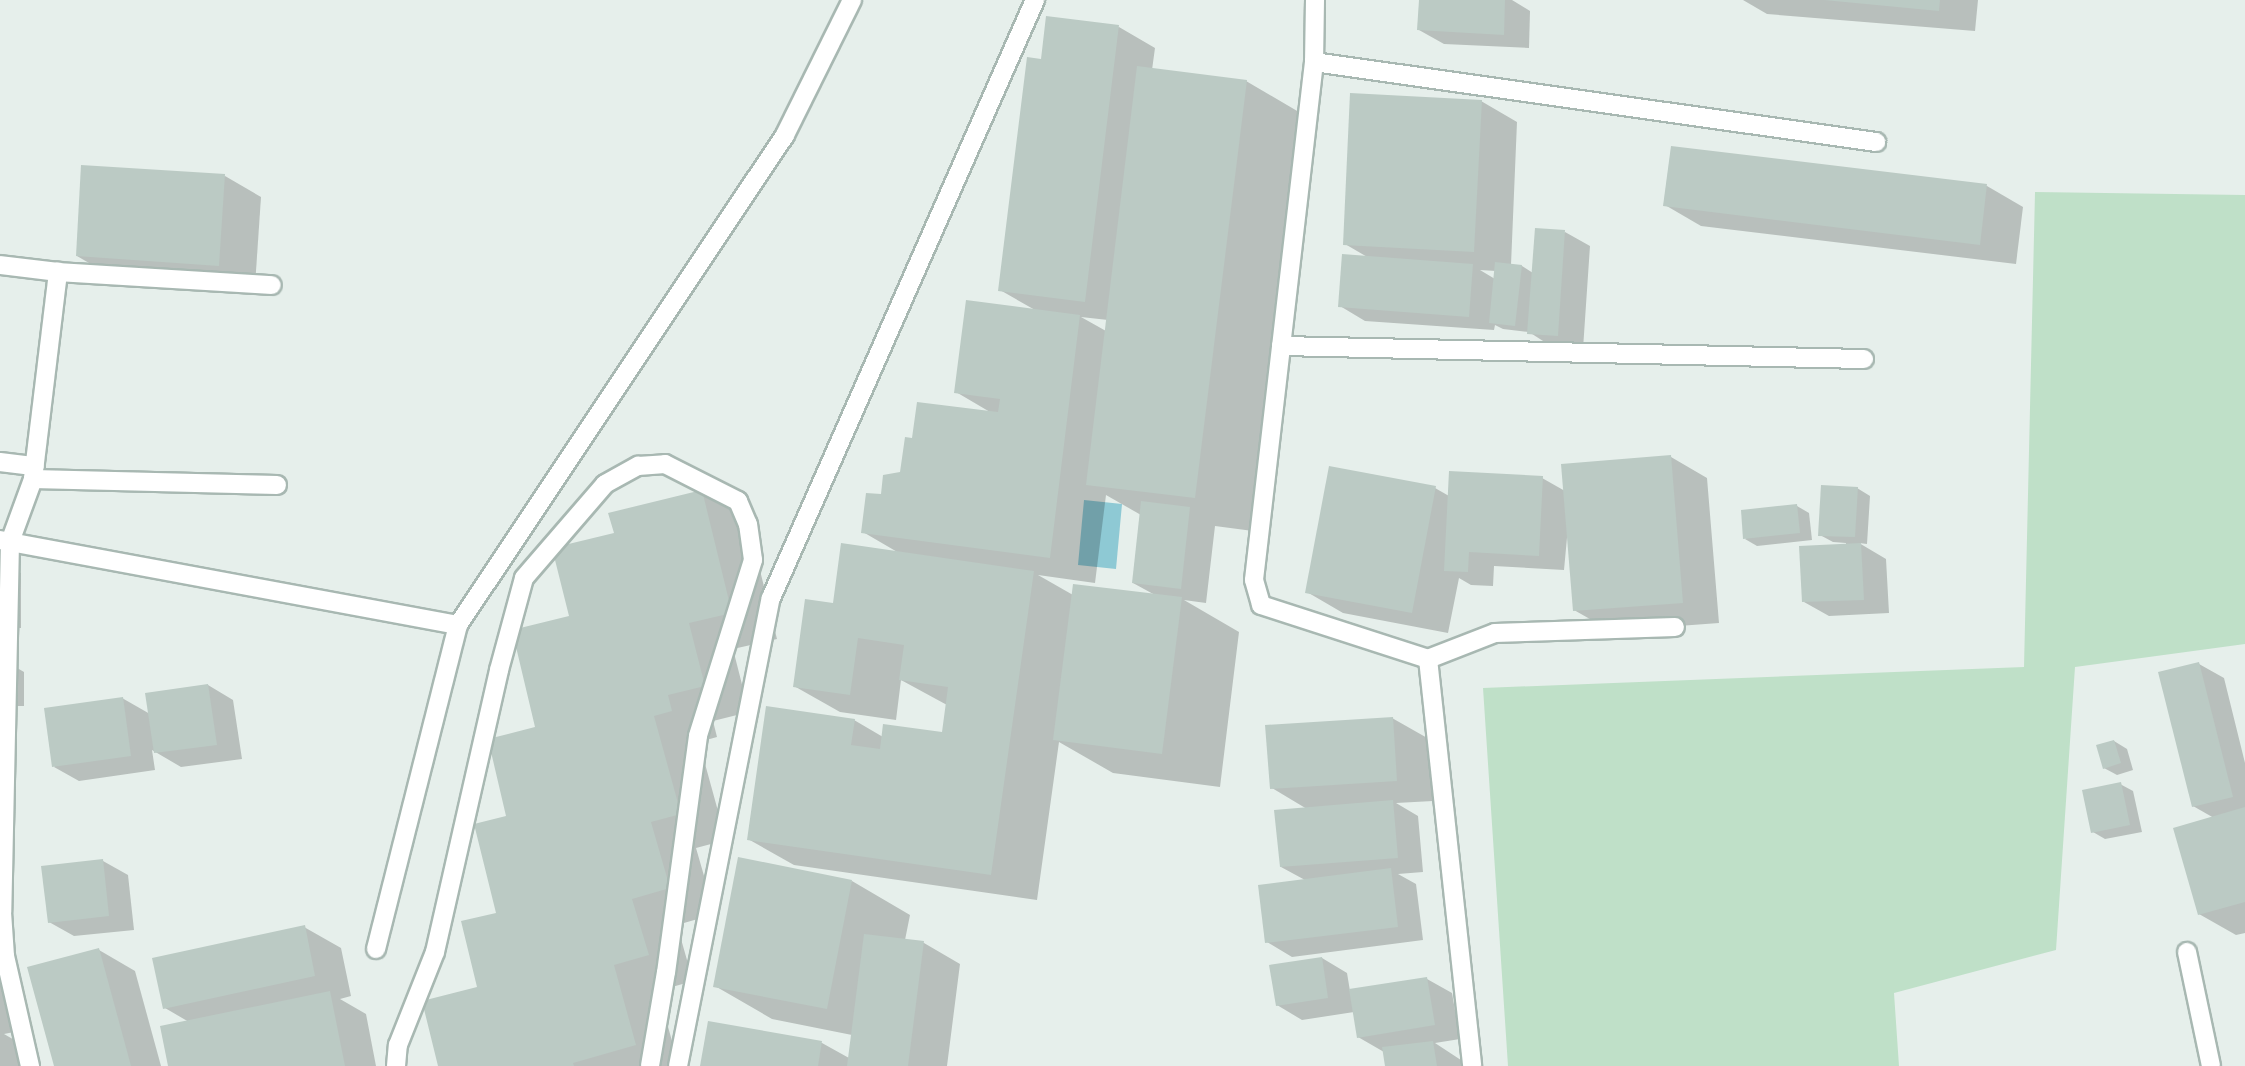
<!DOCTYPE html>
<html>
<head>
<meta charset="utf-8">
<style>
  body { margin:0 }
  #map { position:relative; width:2245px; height:1066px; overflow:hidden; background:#e6efeb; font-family:"DejaVu Sans",sans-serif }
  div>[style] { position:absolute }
  .green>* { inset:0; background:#bfe0c8 }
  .water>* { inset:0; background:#8ec9d4 }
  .shadow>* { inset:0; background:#0003 }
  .building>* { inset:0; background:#bbcac4 }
  .roads { filter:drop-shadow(2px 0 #a8b8b2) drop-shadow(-2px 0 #a8b8b2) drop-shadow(0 2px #a8b8b2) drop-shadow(0 -2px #a8b8b2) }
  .lane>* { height:18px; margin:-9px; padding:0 9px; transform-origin:9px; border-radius:9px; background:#fff }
  .street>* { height:18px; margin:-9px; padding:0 9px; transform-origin:9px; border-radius:9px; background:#fff }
  .secondary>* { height:18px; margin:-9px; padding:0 9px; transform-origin:9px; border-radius:9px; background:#fff }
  span { translate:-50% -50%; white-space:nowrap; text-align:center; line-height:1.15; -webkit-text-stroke:6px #f7fbf9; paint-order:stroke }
</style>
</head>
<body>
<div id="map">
  <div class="green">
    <div style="clip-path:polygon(2035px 192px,2245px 195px,2245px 644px,2075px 667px,2056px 950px,1894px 993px,1899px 1066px,1508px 1066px,1483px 688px,2024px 667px)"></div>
  </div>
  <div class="water">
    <div style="clip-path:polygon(1084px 500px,1122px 504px,1116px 569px,1078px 565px)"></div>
  </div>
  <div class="shadow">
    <div style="clip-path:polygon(1421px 0,1512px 0,1530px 11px,1529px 48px,1444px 44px,1419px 30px)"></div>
    <div style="clip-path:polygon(1743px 0,1978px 0,1975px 31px,1767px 14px)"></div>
    <div style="clip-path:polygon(evenodd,1119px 27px,1155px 48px,1152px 70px,1246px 81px,1304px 115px,1253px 531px,1215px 526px,1206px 603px,1184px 600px,1239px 632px,1220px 787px,1113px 773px,1059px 742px,1037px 900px,794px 865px,748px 839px,854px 720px,883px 737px,943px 734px,947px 705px,901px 680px,896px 720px,840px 712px,794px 686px,899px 553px,863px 532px,882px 496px,901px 473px,913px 440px,990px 412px,956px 392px,1035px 310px,1000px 290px,1043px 60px,1119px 27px,1081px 317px,1108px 320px,1106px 331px,1081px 317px,1119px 27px,1106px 495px,1141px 515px,1133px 583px,1155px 595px,1073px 595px,1038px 575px,1095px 583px,1106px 495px)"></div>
    <div style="clip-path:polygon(evenodd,1481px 101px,1517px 122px,1511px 265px,1522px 266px,1533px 273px,1565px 232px,1590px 246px,1583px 349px,1554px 348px,1529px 332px,1503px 329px,1495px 325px,1494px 330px,1365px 321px,1340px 306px,1369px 258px,1345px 244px,1481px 101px,1480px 270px,1496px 271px,1495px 279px,1480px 270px)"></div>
    <div style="clip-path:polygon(225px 176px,261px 197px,255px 286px,113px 277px,77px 256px)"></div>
    <div style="clip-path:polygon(1987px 186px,2023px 207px,2016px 264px,1701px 226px,1665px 205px)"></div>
    <div style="clip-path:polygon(1671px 457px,1707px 478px,1719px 623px,1611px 631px,1574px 610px,1568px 527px,1564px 570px,1494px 566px,1493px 586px,1471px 585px,1459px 578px,1448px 633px,1343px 613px,1307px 592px,1435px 488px,1449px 496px,1542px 478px,1565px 491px)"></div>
    <div style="clip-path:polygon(1857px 488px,1870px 496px,1867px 544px,1859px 543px,1886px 559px,1889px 613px,1829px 616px,1804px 602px,1846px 545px,1846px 543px,1833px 542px,1820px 535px)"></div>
    <div style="clip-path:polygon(702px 492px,747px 518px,777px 639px,733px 649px,749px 712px,713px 721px,717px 737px,699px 742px,726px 840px,696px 848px,715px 914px,677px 925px,693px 981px,658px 991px,679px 1066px,440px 1066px,479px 988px,498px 914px,508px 817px,571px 617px,615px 534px)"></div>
    <div style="clip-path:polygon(1797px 506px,1809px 513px,1812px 540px,1757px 546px,1745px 539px)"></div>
    <div style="clip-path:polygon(0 560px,21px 573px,21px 628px,0 628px)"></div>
    <div style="clip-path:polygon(0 658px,24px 672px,24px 706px,0 706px)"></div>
    <div style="clip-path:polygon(2199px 664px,2224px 678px,2245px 763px,2245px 933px,2236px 935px,2199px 914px,2214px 818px,2193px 806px)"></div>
    <div style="clip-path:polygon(208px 685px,233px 700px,242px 759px,181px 767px,152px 750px,155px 770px,79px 781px,54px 767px,122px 698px,150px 714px)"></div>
    <div style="clip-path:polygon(1392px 718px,1429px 739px,1433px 801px,1396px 803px,1418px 816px,1423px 872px,1398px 874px,1416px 884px,1423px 940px,1292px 957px,1267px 942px,1305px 880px,1281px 867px,1307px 809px,1272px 788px)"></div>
    <div style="clip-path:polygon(2114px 741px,2127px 749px,2133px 770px,2117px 775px,2104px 768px)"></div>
    <div style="clip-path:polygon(2120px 784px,2133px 791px,2142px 832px,2105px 839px,2093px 832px)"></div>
    <div style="clip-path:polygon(103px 861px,128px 875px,134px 930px,74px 936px,49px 922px)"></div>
    <div style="clip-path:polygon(852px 881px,910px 915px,905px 940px,924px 943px,960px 964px,947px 1066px,702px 1066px,709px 1023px,822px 1043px,849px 1058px,852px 1035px,772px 1019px,715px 986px)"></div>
    <div style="clip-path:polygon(304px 927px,341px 948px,351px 996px,340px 999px,366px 1014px,376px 1066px,170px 1066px,189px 1022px,165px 1008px)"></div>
    <div style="clip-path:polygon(99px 950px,135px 971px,161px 1066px,55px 1066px)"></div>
    <div style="clip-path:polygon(1322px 958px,1347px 973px,1350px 991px,1427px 979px,1452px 993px,1460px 1039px,1435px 1043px,1470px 1066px,1386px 1066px,1384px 1052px,1358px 1037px,1354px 1012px,1302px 1020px,1277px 1005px)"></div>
    <div style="clip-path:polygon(0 978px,6px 981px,14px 1032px,4px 1034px,30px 1049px,33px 1066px,0 1066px)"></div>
  </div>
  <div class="building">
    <div style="clip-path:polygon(1419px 0,1505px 0,1504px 35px,1417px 30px)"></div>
    <div style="clip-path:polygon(1824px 0,1940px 0,1939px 11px)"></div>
    <div style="clip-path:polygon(1046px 16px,1119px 25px,1085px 302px,998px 291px,1027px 57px,1041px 59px)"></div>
    <div style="clip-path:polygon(1137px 66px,1247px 80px,1195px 498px,1086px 485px)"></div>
    <div style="clip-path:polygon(1350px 93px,1482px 100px,1474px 252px,1343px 245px)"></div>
    <div style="clip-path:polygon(1671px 146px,1987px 184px,1980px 245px,1663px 206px)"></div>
    <div style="clip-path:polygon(81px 165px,225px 174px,219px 266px,76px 256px)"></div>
    <div style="clip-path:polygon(1535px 228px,1565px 230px,1558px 336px,1527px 334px)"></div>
    <div style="clip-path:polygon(1342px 254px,1473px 264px,1469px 317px,1338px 307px)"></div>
    <div style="clip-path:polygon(1495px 262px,1522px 265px,1515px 326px,1489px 323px)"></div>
    <div style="clip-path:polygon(966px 300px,1080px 315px,1050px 558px,861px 533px,866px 493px,881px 494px,883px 475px,900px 472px,905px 437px,912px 438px,917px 402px,998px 412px,1000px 399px,954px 393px)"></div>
    <div style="clip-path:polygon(1671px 455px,1683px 603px,1573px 611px,1561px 464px)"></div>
    <div style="clip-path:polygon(1329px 466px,1436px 486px,1412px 613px,1305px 593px)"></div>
    <div style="clip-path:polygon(1449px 471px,1543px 476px,1539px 556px,1469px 552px,1468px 572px,1444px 571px)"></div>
    <div style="clip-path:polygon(1821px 485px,1858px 487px,1855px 537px,1818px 536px)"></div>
    <div style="clip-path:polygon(702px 490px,732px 613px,689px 623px,705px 686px,668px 695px,672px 711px,654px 716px,681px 814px,651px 822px,670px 888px,632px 899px,649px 955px,614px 965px,636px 1045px,573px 1063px,574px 1066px,438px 1066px,422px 1001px,477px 987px,461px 921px,496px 913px,474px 824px,506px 816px,488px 739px,535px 727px,512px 630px,569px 616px,552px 548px,614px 533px,608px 513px)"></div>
    <div style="clip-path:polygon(1141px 501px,1190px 507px,1181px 589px,1132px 583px)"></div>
    <div style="clip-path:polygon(1797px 504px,1800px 533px,1743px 539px,1741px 510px)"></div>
    <div style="clip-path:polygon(841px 543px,1034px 571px,991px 875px,747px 840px,766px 706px,855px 719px,851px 745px,880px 749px,883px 724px,942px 732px,948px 687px,899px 680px,904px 645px,858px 638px,850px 695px,793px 687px,805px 599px,833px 603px)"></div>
    <div style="clip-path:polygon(1861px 543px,1864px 600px,1802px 602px,1799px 546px)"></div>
    <div style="clip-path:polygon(1073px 584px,1182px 597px,1162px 754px,1053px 740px)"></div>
    <div style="clip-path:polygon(2199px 662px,2233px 797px,2192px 807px,2158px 672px)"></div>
    <div style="clip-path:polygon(208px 684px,217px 745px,154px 753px,145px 693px)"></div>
    <div style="clip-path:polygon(123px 697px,131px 756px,52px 767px,44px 708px)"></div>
    <div style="clip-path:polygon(1393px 717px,1397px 781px,1270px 789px,1265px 725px)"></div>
    <div style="clip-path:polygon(2114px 740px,2121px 763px,2103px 769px,2096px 745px)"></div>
    <div style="clip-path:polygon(2121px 782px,2130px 825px,2091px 833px,2082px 790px)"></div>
    <div style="clip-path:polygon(1393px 800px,1398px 858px,1280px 867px,1274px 810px)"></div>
    <div style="clip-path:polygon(2245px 807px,2245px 902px,2198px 915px,2173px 828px)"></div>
    <div style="clip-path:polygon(738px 857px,852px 880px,827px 1009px,713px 987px)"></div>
    <div style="clip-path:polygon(103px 859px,109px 916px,48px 923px,41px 866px)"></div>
    <div style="clip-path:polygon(1391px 868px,1398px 927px,1265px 943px,1258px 885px)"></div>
    <div style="clip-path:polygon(305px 925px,315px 976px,163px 1009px,152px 958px)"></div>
    <div style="clip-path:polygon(864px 934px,924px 941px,908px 1066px,847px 1066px)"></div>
    <div style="clip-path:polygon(99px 948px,131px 1066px,54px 1066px,27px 967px)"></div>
    <div style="clip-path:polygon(1322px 957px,1328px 998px,1276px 1006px,1269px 965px)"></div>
    <div style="clip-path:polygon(1427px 977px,1435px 1025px,1357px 1038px,1349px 989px)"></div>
    <div style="clip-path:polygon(330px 991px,345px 1066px,168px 1066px,160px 1026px)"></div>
    <div style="clip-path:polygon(708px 1021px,822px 1041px,818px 1066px,700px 1066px)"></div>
    <div style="clip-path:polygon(1433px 1041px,1437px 1066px,1385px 1066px,1382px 1047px)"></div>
  </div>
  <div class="roads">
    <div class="lane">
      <div style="left:10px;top:542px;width:456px;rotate:10.5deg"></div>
      <div style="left:376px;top:949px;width:334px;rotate:-75.8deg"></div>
      <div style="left:458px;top:625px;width:589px;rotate:-56.28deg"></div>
      <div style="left:785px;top:135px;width:151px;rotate:-63.6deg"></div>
    </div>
    <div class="street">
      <div style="left:1314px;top:62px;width:568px;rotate:8.1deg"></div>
      <div style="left:0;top:265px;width:58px;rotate:6.9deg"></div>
      <div style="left:1281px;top:346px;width:583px;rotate:1.28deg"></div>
      <div style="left:0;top:462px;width:35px;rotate:7deg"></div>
      <div style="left:33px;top:479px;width:244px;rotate:1.4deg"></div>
      <div style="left:0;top:540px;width:10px;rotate:11deg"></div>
      <div style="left:10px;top:542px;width:370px;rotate:91.2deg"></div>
      <div style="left:2px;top:912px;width:44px;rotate:86.1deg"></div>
      <div style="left:5px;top:956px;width:113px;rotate:77.2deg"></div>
      <div style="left:10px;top:542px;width:67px;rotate:-69.9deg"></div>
      <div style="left:33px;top:479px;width:209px;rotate:-83.1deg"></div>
      <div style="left:58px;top:272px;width:214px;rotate:3.5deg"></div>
      <div style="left:1428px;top:659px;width:72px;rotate:-21.2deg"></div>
      <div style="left:1495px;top:633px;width:180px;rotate:-1.9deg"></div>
      <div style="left:2187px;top:952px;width:116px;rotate:78.1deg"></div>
      <div style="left:396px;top:1066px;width:21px;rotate:-85deg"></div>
      <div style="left:398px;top:1045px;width:100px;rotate:-68.3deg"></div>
      <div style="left:435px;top:952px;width:289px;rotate:-77.2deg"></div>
      <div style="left:499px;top:670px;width:95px;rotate:-74.8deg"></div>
      <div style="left:524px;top:578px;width:124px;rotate:-49.2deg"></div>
      <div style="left:605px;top:484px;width:38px;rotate:-29deg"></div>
      <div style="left:638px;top:466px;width:27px;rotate:-4deg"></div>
      <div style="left:665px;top:464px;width:82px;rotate:26.9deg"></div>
      <div style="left:738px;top:501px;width:25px;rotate:67deg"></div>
      <div style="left:748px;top:524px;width:36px;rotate:82deg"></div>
      <div style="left:753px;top:560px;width:184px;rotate:107.4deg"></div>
      <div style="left:698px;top:736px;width:238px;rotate:97.7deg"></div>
      <div style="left:666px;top:972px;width:95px;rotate:99.7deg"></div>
      <div style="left:678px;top:1066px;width:477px;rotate:-78.8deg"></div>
      <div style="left:771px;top:598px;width:654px;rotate:-66.18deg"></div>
    </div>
    <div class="secondary">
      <div style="left:1315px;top:0;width:62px;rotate:90.9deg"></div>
      <div style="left:1314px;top:62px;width:521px;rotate:96.61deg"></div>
      <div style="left:1254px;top:580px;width:26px;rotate:74deg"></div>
      <div style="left:1261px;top:605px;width:176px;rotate:17.9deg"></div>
      <div style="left:1428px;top:659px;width:409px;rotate:83.8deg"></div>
    </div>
  </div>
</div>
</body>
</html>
